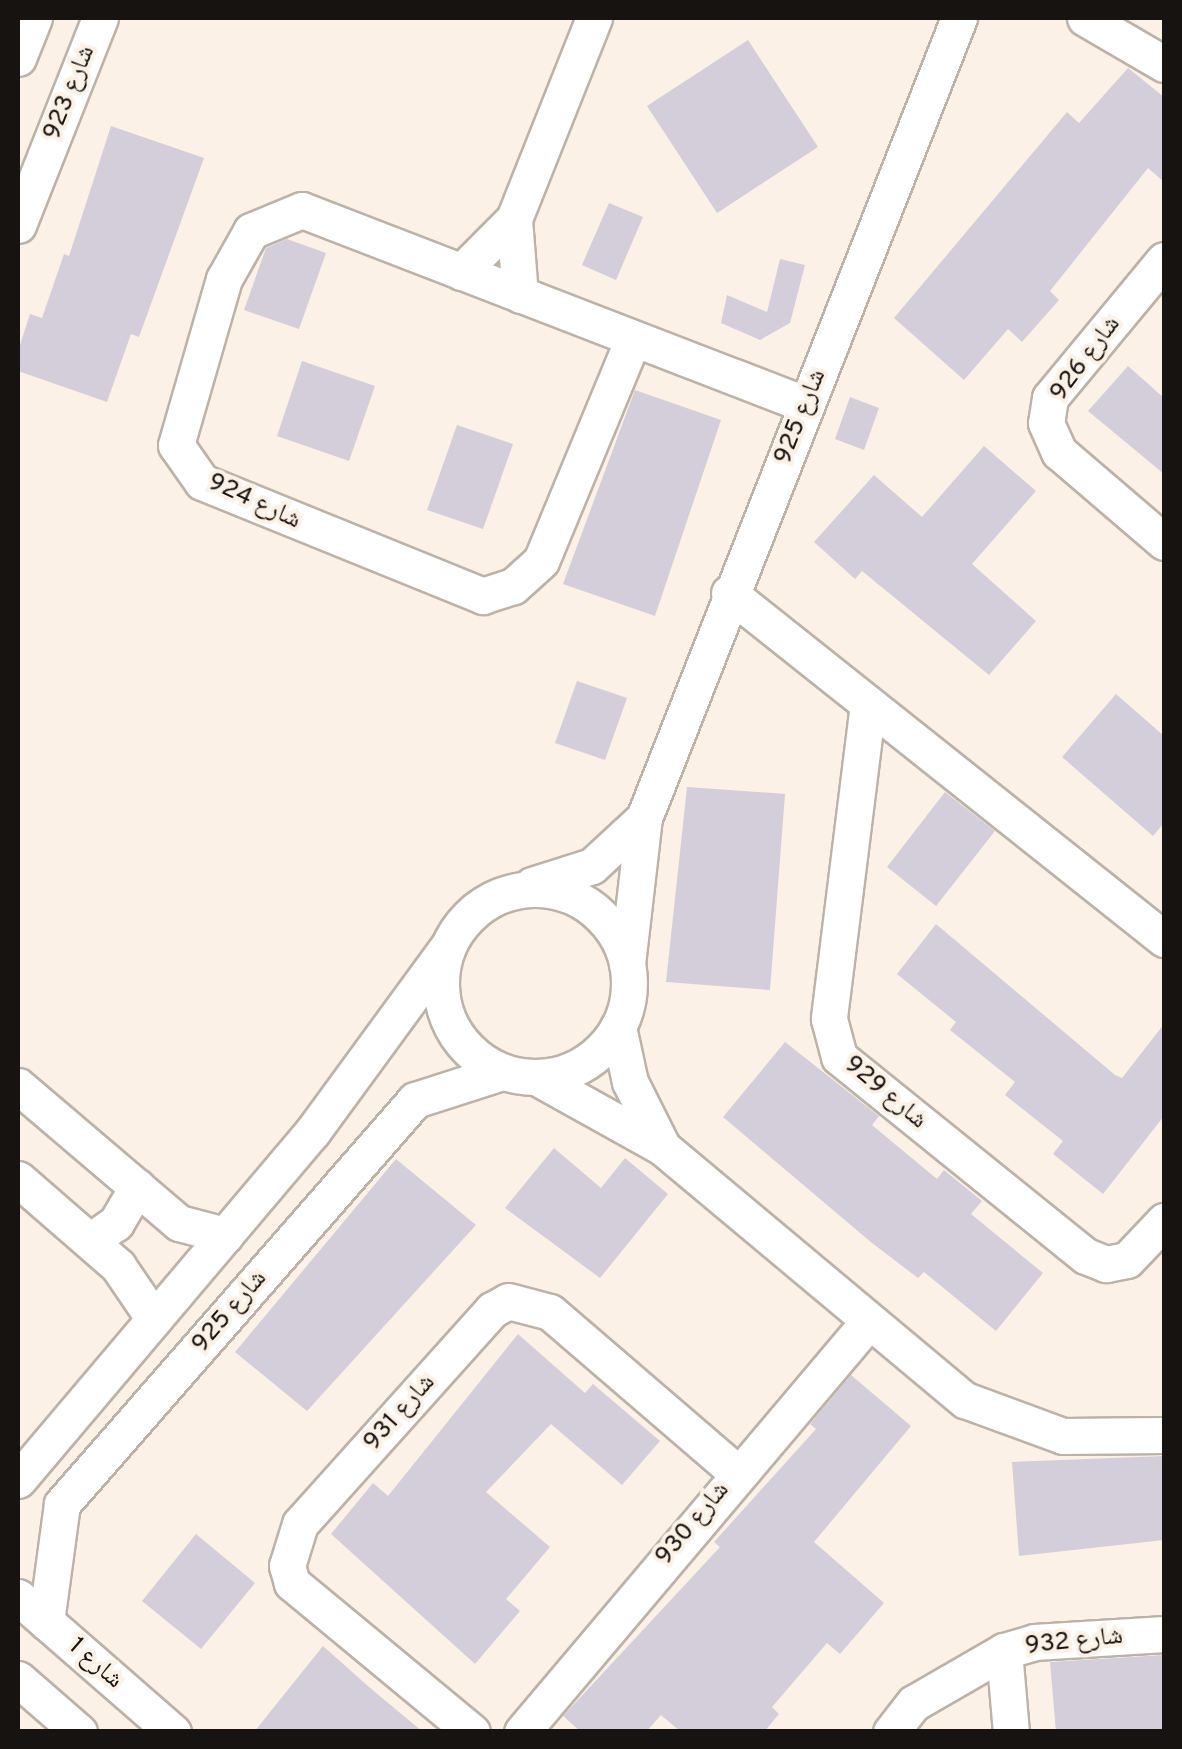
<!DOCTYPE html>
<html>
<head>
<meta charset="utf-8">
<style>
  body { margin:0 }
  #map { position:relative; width:1182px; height:1749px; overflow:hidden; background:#fcf1e6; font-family:Overpass,"Noto Naskh Arabic",sans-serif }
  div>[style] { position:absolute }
  .building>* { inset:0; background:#d4cedb }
  .roads { filter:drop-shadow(2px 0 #bcb2a8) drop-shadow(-2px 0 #bcb2a8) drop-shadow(0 2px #bcb2a8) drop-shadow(0 -2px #bcb2a8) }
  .minor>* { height:35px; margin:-17.5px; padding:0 17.5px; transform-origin:17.5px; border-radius:17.5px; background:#fff }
  .minor>.ring { margin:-17.5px; padding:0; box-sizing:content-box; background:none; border:35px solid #fff; border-radius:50% }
  span { translate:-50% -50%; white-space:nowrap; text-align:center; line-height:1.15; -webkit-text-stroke:8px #fcf1e6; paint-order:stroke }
  .street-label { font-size:25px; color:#171310 }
  .frame { position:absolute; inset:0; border:20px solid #171310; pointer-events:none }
</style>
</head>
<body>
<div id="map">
  <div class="building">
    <div style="clip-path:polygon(748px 40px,818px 147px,717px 213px,647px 106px)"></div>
    <div style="clip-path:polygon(1128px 68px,1164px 97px,1164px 182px,1148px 168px,1050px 291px,1059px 300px,1022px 342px,1008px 329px,964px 380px,894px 318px,1067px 112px,1079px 123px)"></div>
    <div style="clip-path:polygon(111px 126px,204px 158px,139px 337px,131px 334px,107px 402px,18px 371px,18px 351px,30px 314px,42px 318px,64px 254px,69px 256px)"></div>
    <div style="clip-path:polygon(609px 203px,643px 217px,616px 280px,582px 265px)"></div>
    <div style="clip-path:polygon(287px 239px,326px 253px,299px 329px,244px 310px,266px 248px)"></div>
    <div style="clip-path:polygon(780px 259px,805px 265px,790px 323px,760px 340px,721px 323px,727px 295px,767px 312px)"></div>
    <div style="clip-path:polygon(302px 361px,375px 386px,349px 461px,277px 436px)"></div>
    <div style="clip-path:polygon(1128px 366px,1164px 398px,1164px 474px,1088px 411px)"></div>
    <div style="clip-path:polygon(635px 390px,721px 420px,655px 616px,563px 584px)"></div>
    <div style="clip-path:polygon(850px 397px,879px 408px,864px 450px,835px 439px)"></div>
    <div style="clip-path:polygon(457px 425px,513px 444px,483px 529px,427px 510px)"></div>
    <div style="clip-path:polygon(984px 446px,1036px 491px,972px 564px,1036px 621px,989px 675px,862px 571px,855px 579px,814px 542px,874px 475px,922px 517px)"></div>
    <div style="clip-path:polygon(577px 681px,627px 698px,605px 760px,555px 743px)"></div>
    <div style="clip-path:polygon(1116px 694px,1164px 736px,1164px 823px,1153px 836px,1062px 757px)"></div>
    <div style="clip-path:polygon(687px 787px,785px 794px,770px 990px,666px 982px)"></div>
    <div style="clip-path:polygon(945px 792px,995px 831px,936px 906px,887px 867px)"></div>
    <div style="clip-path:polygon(936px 924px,1115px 1075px,1122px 1078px,1164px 1024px,1164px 1116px,1103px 1194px,1053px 1154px,1063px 1141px,1005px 1095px,1015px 1082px,950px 1030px,956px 1022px,897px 974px)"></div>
    <div style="clip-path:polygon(785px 1042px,879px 1116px,872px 1125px,937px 1179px,944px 1170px,982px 1201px,971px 1214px,1043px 1273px,996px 1331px,924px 1272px,918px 1278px,872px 1243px,723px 1117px)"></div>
    <div style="clip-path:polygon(554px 1148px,601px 1188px,625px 1158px,668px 1194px,600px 1278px,505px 1208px)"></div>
    <div style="clip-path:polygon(396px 1159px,476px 1225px,307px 1411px,235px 1352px)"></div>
    <div style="clip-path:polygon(518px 1334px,585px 1393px,593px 1384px,660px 1441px,622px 1485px,551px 1424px,486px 1492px,550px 1547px,506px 1599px,520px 1611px,475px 1664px,331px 1534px,373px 1483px,388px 1496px)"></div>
    <div style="clip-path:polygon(851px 1375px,911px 1426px,814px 1542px,884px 1603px,840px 1654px,827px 1643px,772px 1707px,779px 1714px,764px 1732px,681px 1732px,661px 1715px,646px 1732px,581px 1732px,563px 1716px,720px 1547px,714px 1542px,816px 1429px,810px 1424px)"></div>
    <div style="clip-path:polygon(1164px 1456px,1164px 1540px,1019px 1556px,1012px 1462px)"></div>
    <div style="clip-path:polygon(196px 1534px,255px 1583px,201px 1649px,142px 1601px)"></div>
    <div style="clip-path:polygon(323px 1646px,369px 1687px,423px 1732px,254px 1732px)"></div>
    <div style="clip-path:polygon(1164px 1655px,1164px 1732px,1056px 1732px,1050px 1662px)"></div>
  </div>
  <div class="roads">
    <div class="minor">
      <div style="left:1085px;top:18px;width:91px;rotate:30.2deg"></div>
      <div style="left:18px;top:58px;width:43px;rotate:-68.2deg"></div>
      <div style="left:514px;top:219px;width:76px;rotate:85.5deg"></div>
      <div style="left:18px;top:225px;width:223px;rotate:-68.4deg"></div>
      <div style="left:1164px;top:260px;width:179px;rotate:129.6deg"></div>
      <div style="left:1050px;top:398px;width:25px;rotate:99deg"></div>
      <div style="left:1046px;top:423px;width:32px;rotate:66deg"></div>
      <div style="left:1059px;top:452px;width:138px;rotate:40.6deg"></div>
      <div style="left:461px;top:272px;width:75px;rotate:-45deg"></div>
      <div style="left:514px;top:219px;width:216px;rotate:-68.3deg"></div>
      <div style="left:633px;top:339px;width:240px;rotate:112.5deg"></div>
      <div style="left:541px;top:561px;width:38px;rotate:138deg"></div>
      <div style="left:513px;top:586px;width:32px;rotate:162deg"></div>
      <div style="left:483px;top:596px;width:303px;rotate:-157.9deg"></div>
      <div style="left:202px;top:482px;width:45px;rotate:-125.1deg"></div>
      <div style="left:176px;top:445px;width:173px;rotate:-73.9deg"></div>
      <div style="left:224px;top:279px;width:55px;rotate:-60.6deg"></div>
      <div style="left:251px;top:231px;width:55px;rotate:-22.4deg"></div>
      <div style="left:302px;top:210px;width:541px;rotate:21.11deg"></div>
      <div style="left:729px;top:593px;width:556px;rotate:38.5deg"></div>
      <div style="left:868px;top:704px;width:317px;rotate:97.1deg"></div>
      <div style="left:829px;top:1019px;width:39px;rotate:75deg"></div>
      <div style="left:839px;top:1057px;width:317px;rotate:38.9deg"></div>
      <div style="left:1086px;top:1256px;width:22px;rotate:22deg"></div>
      <div style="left:1106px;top:1264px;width:21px;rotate:-11deg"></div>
      <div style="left:1127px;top:1260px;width:54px;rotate:-46.5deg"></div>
      <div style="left:532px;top:885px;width:63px;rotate:-17.6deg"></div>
      <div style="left:592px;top:866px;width:71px;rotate:-42.7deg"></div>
      <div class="ring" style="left:441px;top:889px;width:153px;height:153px"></div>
      <div style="left:627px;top:964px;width:147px;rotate:-83.4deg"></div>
      <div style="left:644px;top:818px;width:860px;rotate:-68.51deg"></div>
      <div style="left:618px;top:1027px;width:56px;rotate:77.7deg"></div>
      <div style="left:630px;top:1082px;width:72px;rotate:63.4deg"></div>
      <div style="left:536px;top:1077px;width:144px;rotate:29.1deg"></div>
      <div style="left:662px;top:1147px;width:395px;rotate:39.9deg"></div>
      <div style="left:965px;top:1400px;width:104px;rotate:20.2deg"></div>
      <div style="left:1063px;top:1436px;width:101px;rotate:-0.6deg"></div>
      <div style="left:18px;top:1086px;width:211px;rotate:40.4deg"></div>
      <div style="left:179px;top:1223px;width:48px;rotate:14.6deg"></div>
      <div style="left:18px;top:1179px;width:133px;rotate:41deg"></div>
      <div style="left:118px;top:1266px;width:64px;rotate:55.8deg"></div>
      <div style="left:90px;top:1241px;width:32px;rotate:-35deg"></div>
      <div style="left:116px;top:1223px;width:42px;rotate:-59.7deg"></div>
      <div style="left:18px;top:1480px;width:457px;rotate:-49.8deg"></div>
      <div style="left:313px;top:1131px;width:227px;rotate:-53.8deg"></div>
      <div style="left:18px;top:1597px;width:206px;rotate:41.1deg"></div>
      <div style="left:46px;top:1622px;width:119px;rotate:-82.3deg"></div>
      <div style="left:62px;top:1504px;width:536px;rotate:-48.85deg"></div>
      <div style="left:415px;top:1100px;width:91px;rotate:-17.8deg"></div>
      <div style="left:1004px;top:1651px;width:81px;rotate:85.1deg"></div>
      <div style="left:18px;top:1679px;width:81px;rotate:41deg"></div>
      <div style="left:472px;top:1732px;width:234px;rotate:-140.4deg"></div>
      <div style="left:292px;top:1583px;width:18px;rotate:-106deg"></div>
      <div style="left:287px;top:1566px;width:44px;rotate:-72.8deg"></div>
      <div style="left:300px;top:1524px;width:288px;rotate:-48.1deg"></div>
      <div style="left:492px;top:1310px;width:18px;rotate:-29deg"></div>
      <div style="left:508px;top:1301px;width:43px;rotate:14.7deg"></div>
      <div style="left:550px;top:1312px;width:245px;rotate:40.7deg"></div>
      <div style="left:522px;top:1732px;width:538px;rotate:-49.83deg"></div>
      <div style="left:891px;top:1732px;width:37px;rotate:-52deg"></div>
      <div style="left:914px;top:1703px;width:104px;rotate:-30deg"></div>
      <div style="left:1004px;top:1651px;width:32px;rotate:-16deg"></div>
      <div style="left:1035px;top:1642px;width:129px;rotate:-3.5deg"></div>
    </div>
  </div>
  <div class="street-label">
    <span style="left:70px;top:93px;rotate:-68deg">شارع 923</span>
    <span style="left:1086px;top:359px;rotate:-53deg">شارع 926</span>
    <span style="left:801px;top:417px;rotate:-68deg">شارع 925</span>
    <span style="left:254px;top:502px;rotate:25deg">شارع 924</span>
    <span style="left:885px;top:1093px;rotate:40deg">شارع 929</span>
    <span style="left:230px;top:1312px;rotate:-49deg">شارع 925</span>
    <span style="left:400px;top:1413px;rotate:-48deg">شارع 931</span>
    <span style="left:693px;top:1524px;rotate:-50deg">شارع 930</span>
    <span style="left:1074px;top:1642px;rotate:-6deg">شارع 932</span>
    <span style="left:95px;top:1664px;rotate:41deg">شارع 1</span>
  </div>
  <div class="frame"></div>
</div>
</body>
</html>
